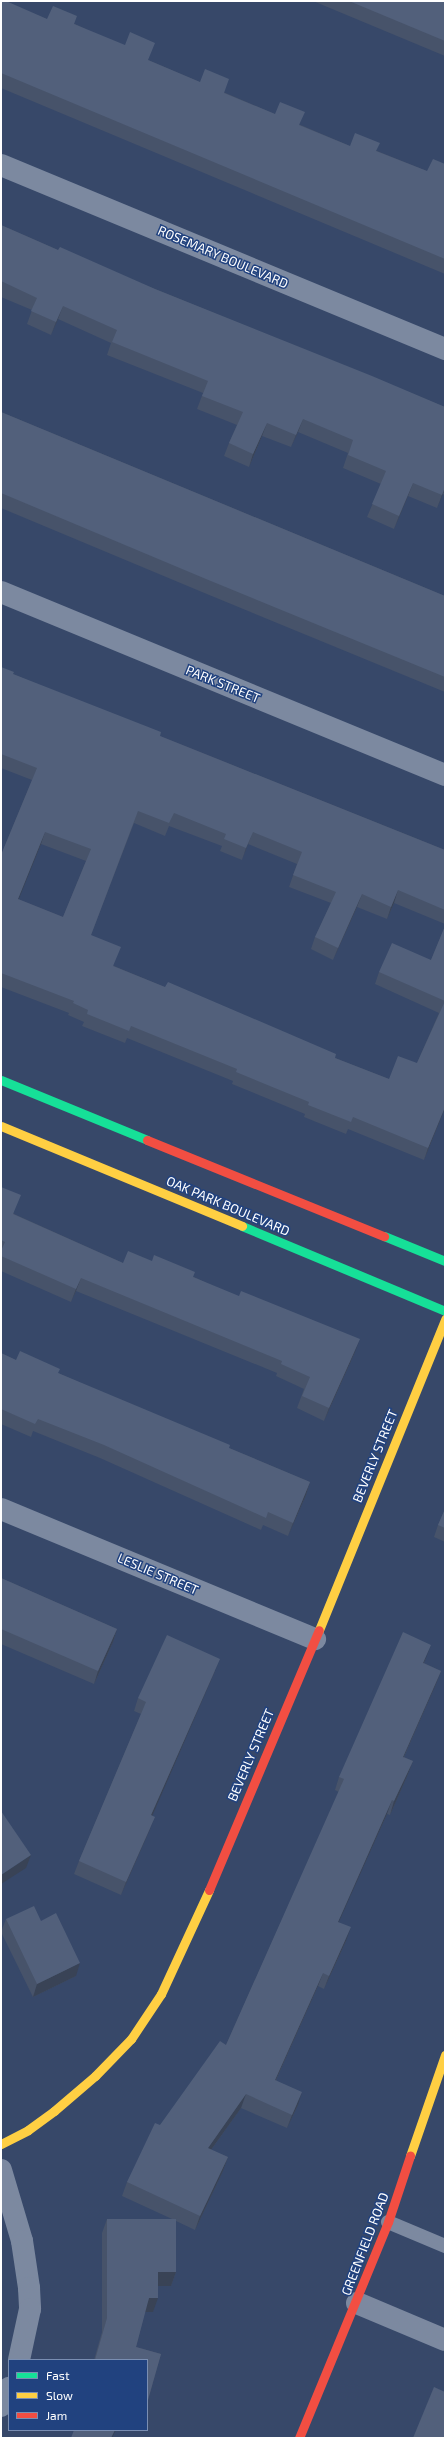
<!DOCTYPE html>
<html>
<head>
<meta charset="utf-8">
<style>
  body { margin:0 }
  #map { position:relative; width:446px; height:2439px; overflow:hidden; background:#374869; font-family:"Exo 2",sans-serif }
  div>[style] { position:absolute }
  .lane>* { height:14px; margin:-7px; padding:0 7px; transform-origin:7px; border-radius:7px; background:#7c89a0 }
  .street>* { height:22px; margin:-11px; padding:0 11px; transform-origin:11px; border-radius:11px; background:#7c89a0 }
  .fast>* { height:9px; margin:-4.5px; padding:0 4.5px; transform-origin:4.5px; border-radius:4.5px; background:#16e098 }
  .slow>* { height:9px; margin:-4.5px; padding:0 4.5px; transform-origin:4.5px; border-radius:4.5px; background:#ffcf43 }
  .jam>* { height:9px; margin:-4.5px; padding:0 4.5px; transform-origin:4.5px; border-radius:4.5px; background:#f24e42 }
  .wall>* { inset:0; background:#47536a }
  .shaded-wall>* { inset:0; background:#394356 }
  .building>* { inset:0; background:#52607b }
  span { translate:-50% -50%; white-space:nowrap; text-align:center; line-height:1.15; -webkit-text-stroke:3px #21427f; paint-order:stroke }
  .street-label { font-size:13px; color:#fff }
  .frame { position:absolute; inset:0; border:2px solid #fff; pointer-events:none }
  .legend { position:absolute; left:8px; top:2359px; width:140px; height:72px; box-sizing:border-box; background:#21427f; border:1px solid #7a8eb2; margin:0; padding:5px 7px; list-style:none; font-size:12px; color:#fff }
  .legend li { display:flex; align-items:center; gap:8px; height:20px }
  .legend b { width:20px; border:1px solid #7a8eb2 }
</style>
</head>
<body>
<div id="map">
  <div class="lane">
    <div style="left:388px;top:2222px;width:62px;rotate:22.8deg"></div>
  </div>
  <div class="street">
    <div style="left:1px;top:165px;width:481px;rotate:22.5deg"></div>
    <div style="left:1px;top:592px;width:480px;rotate:22.4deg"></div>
    <div style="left:1px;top:1509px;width:340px;rotate:22.5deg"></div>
    <div style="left:1px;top:2170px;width:74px;rotate:73.5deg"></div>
    <div style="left:22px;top:2241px;width:48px;rotate:81.5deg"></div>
    <div style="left:29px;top:2288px;width:21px;rotate:87deg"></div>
    <div style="left:30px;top:2309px;width:52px;rotate:102.2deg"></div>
    <div style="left:357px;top:2303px;width:95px;rotate:22.8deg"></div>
    <div style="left:1px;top:2406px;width:20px;rotate:-66deg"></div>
  </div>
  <div class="fast">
    <div style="left:1px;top:1080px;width:158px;rotate:22.3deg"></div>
    <div style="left:242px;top:1226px;width:220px;rotate:22.7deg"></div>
    <div style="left:384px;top:1236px;width:66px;rotate:22.3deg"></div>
  </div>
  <div class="slow">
    <div style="left:1px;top:1126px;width:261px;rotate:22.5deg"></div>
    <div style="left:319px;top:1630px;width:336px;rotate:-67.9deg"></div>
    <div style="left:1px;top:2144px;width:30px;rotate:-27deg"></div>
    <div style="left:28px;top:2130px;width:32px;rotate:-36deg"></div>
    <div style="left:54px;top:2111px;width:54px;rotate:-40.5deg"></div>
    <div style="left:95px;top:2076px;width:52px;rotate:-45.8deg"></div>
    <div style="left:131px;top:2039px;width:54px;rotate:-56.3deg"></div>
    <div style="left:161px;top:1994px;width:115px;rotate:-65.2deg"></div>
    <div style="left:410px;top:2156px;width:107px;rotate:-70.9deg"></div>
  </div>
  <div class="jam">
    <div style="left:147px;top:1140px;width:256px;rotate:22.1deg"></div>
    <div style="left:209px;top:1890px;width:282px;rotate:-67.1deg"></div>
    <div style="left:299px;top:2438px;width:234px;rotate:-67.6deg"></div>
    <div style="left:388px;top:2222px;width:70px;rotate:-71.6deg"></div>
  </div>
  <div class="wall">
    <div style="clip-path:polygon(1px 1px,47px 19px,75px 24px,148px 60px,350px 146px,377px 151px,427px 171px,445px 164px,445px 274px,1px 88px)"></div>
    <div style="clip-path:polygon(313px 1px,445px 1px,445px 56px)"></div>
    <div style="clip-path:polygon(1px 225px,58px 250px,155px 289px,445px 407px,445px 495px,443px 494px,437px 508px,408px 496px,394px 529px,367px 517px,381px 484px,343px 468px,348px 453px,298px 432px,291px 447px,262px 436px,249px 467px,224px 456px,229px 443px,237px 425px,197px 409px,203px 393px,107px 355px,111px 343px,58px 319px,51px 335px,27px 324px,32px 310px,1px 297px)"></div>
    <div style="clip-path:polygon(1px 412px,445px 596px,445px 692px,202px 592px,1px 508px)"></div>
    <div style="clip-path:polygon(evenodd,1px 667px,13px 674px,160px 736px,445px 850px,445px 924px,394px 903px,387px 919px,357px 907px,333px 960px,311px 949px,315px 937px,331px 903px,289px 887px,297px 864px,248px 844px,242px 860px,220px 851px,222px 846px,169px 826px,165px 836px,134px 823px,91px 935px,114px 966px,335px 1058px,389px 1079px,417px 1063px,439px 1013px,375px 984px,379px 972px,431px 960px,445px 926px,445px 1108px,424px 1160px,348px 1129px,346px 1134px,304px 1117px,305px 1114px,232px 1084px,233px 1081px,127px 1038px,125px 1043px,82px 1026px,84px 1022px,68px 1015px,69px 1013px,1px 987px,1px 855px,32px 780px,1px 768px,1px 667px,41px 844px,86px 861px,63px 917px,18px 899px,41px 844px)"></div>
    <div style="clip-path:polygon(1px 1187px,14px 1214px,123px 1263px,152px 1261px,194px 1277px,355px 1352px,324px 1421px,297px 1408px,304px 1389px,276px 1376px,277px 1373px,76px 1291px,71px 1302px,1px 1271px)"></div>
    <div style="clip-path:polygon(1px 1353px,16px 1360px,58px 1373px,229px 1448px,310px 1482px,306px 1495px,288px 1536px,263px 1525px,261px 1530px,100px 1458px,33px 1431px,31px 1437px,1px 1424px)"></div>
    <div style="clip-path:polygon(445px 1509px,445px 1542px,434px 1537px,438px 1525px)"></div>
    <div style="clip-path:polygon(1px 1578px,117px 1629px,113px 1642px,94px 1684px,1px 1644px)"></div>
    <div style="clip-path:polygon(426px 1658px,424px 1663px,441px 1671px,436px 1684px,404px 1757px,413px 1761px,408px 1774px,390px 1815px,387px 1814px,338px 1922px,346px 1941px,324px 1989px,318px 1986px,276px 2080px,298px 2105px,287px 2128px,241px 2108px,211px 2150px,228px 2157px,223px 2171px,195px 2230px,176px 2221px,176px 2272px,171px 2286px,158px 2286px,153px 2312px,145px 2312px,136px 2347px,161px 2354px,147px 2404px,147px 2360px,94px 2360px,102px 2332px,102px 2233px,107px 2219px,172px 2219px,122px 2196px,127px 2182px,160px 2125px,226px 2045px,339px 1792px,335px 1790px,339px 1777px)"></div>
    <div style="clip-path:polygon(215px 1671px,152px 1815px,150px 1829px,121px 1895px,74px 1874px,79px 1861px,141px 1714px,134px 1711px,138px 1698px)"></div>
    <div style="clip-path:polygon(6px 1919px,41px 1921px,76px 1976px,33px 1997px,1px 1932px)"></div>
  </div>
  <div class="shaded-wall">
    <div style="clip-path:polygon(63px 306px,58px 319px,51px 335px,56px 322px)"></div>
    <div style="clip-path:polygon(303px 419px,298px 432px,291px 447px,296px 435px)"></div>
    <div style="clip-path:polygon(267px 423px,262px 436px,249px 467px,253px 454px)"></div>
    <div style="clip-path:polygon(413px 483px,408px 496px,394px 529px,399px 516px)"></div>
    <div style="clip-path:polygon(445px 487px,443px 494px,437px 508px,442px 495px)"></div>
    <div style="clip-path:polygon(45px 832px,41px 844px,14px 911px,18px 899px)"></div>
    <div style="clip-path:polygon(253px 832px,248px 844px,242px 860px,246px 848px)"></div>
    <div style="clip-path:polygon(398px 890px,394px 903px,387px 919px,391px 907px)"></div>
    <div style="clip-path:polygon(362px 894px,357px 907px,333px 960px,338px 948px)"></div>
    <div style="clip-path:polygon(445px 1107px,445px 1108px,424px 1160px,428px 1148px)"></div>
    <div style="clip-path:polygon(81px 1278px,76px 1291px,71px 1302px,76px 1289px)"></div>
    <div style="clip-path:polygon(360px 1339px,355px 1352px,324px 1421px,329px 1408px)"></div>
    <div style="clip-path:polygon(310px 1482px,306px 1495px,288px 1536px,293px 1523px)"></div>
    <div style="clip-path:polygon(117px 1629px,113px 1642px,94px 1684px,98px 1671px)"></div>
    <div style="clip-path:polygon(431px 1645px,426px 1658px,418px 1676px,423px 1663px)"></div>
    <div style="clip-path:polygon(220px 1659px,215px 1671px,147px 1828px,151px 1815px)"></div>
    <div style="clip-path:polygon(441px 1671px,436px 1684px,398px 1770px,403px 1757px)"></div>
    <div style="clip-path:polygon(413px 1761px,408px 1774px,390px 1815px,394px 1801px)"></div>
    <div style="clip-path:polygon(392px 1800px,387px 1814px,333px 1935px,338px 1922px)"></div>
    <div style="clip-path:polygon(155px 1817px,150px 1829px,121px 1895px,126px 1882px)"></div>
    <div style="clip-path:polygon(31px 1855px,26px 1868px,1px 1884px,1px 1875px)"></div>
    <div style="clip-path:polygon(351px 1927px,346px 1941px,324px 1989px,329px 1976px)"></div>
    <div style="clip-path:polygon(80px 1963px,76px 1976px,33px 1997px,37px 1984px)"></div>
    <div style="clip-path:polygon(323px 1973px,318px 1986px,270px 2093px,275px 2080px)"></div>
    <div style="clip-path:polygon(302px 2092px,298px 2105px,287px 2128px,292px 2115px)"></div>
    <div style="clip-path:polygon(246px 2094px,241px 2108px,203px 2161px,208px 2148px)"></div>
    <div style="clip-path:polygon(228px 2157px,223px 2171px,195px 2230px,200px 2216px)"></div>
    <div style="clip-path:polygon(158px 2272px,176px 2272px,171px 2286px,153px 2286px)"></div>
    <div style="clip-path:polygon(149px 2298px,158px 2298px,153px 2312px,144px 2312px)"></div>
    <div style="clip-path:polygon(115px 2430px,116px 2430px,112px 2438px,111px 2438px)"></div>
  </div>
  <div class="building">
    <div style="clip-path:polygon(1px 1px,6px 1px,47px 19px,53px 6px,77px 16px,74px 24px,125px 45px,130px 32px,155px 43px,148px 60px,200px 82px,205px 69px,229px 79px,224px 93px,275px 114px,280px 102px,305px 112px,299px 125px,350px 146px,355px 133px,380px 143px,376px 151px,427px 171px,433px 159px,445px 164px,445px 259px,1px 73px)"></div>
    <div style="clip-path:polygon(349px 1px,445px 1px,445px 41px)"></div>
    <div style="clip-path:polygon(1px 225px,58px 250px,60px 247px,155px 289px,372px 376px,445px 407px,445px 487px,442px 495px,413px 483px,399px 516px,372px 504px,386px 471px,348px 455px,353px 440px,303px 419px,296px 435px,267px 423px,253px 454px,229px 443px,243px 412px,202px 396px,208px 381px,112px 342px,117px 330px,63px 306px,56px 322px,31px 311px,37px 298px,1px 281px)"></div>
    <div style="clip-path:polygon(1px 412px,445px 596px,445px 677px,206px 579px,1px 493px)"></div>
    <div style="clip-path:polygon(evenodd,1px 667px,14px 672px,13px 674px,161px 732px,160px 736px,445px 850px,445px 910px,398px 890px,391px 907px,362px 894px,338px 948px,315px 937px,336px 892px,293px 875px,302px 852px,253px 832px,246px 848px,224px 839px,226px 834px,174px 813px,169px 823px,138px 811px,91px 935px,121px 947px,113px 966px,165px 987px,168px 982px,336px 1054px,335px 1058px,389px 1079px,398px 1056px,417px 1063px,445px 1001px,379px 972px,392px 943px,431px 960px,445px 926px,445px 1094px,444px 1096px,445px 1096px,445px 1107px,428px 1148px,353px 1117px,351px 1122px,308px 1105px,309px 1102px,236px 1072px,237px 1069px,131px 1026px,129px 1031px,87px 1014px,88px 1010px,73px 1003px,74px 1001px,1px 973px,1px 855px,37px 768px,1px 754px,1px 667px,45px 832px,91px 849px,63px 917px,18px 899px,45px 832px)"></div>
    <div style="clip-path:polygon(1px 1187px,21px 1195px,13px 1214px,123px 1263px,128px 1251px,152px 1261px,154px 1255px,195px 1272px,193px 1277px,239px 1296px,241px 1291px,360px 1339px,329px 1408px,302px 1396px,310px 1377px,281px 1364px,282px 1361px,81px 1278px,76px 1289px,1px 1256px,1px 1251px,5px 1242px,1px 1240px)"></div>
    <div style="clip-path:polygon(20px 1351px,60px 1369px,58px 1373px,230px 1445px,229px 1448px,310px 1482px,293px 1523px,268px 1512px,266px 1518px,104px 1445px,38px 1419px,35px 1424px,1px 1409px,1px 1353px,16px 1360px)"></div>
    <div style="clip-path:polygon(445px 1509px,445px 1528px,438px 1525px)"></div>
    <div style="clip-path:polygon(1px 1578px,117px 1629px,98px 1671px,1px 1629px)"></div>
    <div style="clip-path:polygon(403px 1632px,431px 1645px,423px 1663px,441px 1671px,403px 1757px,413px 1761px,394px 1801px,392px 1800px,338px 1922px,351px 1927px,329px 1976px,323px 1973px,275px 2080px,302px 2092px,292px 2115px,246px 2094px,208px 2148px,228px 2157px,200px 2216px,127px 2182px,155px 2123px,160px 2125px,220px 2041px,226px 2045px,344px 1779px,339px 1777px)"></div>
    <div style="clip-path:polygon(167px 1635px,220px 1659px,151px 1815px,155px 1817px,126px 1882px,79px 1861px,146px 1702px,138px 1698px)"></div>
    <div style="clip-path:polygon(1px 1811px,31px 1855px,1px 1875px)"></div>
    <div style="clip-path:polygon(34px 1906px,41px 1921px,56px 1913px,80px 1963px,37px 1984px,6px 1919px)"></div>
    <div style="clip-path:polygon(107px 2219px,176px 2219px,176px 2272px,158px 2272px,158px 2298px,149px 2298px,136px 2347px,161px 2354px,147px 2403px,147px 2360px,95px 2360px,107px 2318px)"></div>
    <div style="clip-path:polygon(434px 2387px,445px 2392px,445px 2438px,413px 2438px)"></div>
    <div style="clip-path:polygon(74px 2430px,115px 2430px,111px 2438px,71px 2438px)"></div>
  </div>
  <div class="street-label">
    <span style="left:223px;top:257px;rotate:23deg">ROSEMARY BOULEVARD</span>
    <span style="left:223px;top:684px;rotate:22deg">PARK STREET</span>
    <span style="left:228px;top:1206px;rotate:23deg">OAK PARK BOULEVARD</span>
    <span style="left:375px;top:1456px;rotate:-68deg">BEVERLY STREET</span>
    <span style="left:158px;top:1574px;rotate:23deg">LESLIE STREET</span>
    <span style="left:251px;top:1755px;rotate:-67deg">BEVERLY STREET</span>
    <span style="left:365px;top:2244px;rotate:-69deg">GREENFIELD ROAD</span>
  </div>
  <div class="frame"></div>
  <ul class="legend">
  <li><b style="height:5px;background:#16e098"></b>Fast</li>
  <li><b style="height:5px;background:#ffcf43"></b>Slow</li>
  <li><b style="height:5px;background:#f24e42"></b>Jam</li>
  </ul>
</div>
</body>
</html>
